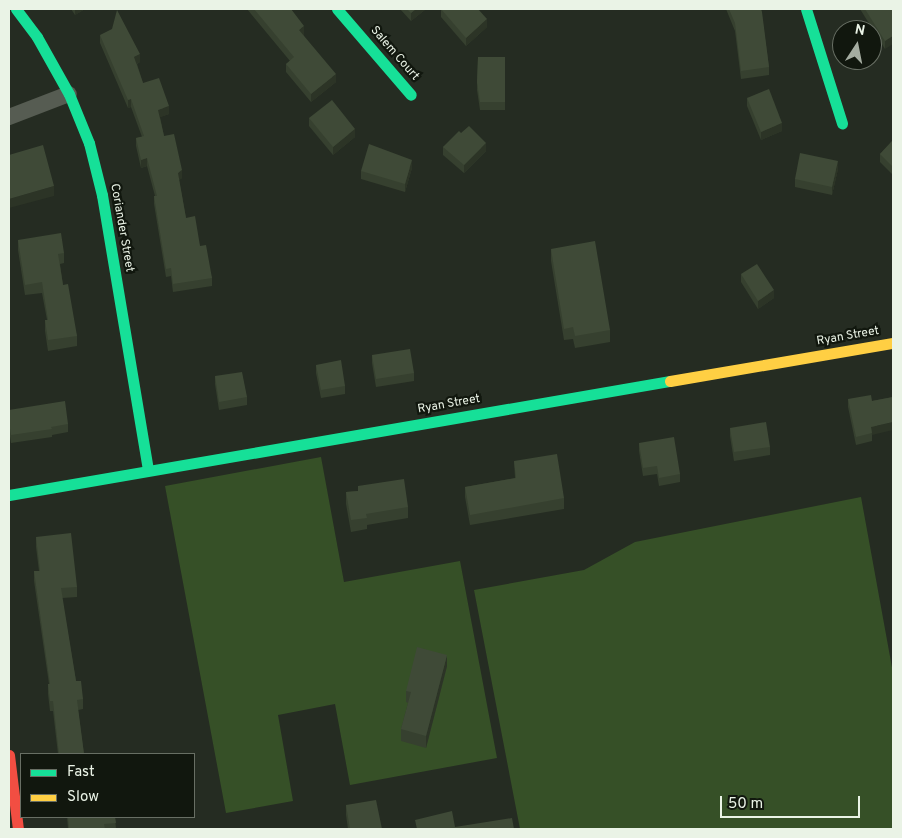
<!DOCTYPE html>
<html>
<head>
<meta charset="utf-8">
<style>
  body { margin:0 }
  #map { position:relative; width:902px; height:838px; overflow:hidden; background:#252c22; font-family:Overpass,sans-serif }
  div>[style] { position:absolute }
  .green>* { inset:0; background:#365027 }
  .street>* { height:16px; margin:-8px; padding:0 8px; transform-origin:8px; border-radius:8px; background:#565c52 }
  .fast>* { height:11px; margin:-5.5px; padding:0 5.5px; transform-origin:5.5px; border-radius:5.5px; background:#16e098 }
  .slow>* { height:11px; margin:-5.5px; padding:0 5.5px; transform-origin:5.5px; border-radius:5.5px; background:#ffcf43 }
  .jam>* { height:11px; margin:-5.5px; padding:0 5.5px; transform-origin:5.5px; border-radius:5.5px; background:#f24e42 }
  .wall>* { inset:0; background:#36402f }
  .shaded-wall>* { inset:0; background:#2c3426 }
  .building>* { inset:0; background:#3f4a37 }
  span { translate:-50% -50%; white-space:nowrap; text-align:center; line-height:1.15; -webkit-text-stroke:4.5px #11170e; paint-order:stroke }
  .street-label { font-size:12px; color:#eaf3e6 }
  .frame { position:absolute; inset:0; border:10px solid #eaf3e6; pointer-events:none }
  .legend { position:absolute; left:20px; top:753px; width:175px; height:65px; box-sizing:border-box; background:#11170e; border:1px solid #686f64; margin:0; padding:6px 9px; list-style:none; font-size:15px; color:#eaf3e6 }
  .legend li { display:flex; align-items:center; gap:10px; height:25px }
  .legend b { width:25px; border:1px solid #686f64 }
  .north { position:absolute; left:832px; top:20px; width:50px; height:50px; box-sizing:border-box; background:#11170e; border:1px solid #686f64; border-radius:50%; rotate:11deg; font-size:14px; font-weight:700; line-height:20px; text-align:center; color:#eaf3e6 }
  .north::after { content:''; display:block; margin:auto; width:18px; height:22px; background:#a5ada1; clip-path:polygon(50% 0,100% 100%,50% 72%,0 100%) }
  .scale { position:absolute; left:720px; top:796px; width:140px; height:22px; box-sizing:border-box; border:2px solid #eaf3e6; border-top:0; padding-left:6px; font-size:15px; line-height:18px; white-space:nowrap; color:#eaf3e6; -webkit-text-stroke:4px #11170e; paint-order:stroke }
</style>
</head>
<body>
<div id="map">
  <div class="green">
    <div style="clip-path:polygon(321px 457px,344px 582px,460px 561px,497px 758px,350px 785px,335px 704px,278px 715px,293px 801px,226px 813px,165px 486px)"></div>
    <div style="clip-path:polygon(861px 497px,893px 673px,893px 829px,520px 829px,474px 590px,584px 570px,635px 542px)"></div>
  </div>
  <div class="street">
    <div style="left:9px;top:117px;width:64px;rotate:-21deg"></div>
  </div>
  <div class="fast">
    <div style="left:16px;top:9px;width:35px;rotate:53deg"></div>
    <div style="left:37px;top:37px;width:65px;rotate:60.7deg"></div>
    <div style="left:69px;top:94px;width:53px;rotate:67.8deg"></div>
    <div style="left:89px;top:143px;width:54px;rotate:76deg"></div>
    <div style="left:102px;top:195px;width:279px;rotate:80.5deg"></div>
    <div style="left:337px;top:9px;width:113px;rotate:49.3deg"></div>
    <div style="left:806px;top:9px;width:120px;rotate:72.5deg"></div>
    <div style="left:9px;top:495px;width:671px;rotate:-9.79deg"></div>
  </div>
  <div class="slow">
    <div style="left:670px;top:381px;width:226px;rotate:-9.7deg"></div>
  </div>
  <div class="jam">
    <div style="left:9px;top:755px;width:75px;rotate:83.1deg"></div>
  </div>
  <div class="wall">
    <div style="clip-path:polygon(71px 9px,85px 9px,75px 15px)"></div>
    <div style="clip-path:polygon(247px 9px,291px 9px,304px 34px,303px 35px,336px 82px,311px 102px,286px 72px,286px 64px,290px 61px)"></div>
    <div style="clip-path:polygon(400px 9px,426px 9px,411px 21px)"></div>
    <div style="clip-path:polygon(441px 9px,487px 27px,466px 46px,441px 17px)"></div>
    <div style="clip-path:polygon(726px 9px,761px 9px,769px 67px,769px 75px,741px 79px,735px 31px)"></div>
    <div style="clip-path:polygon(860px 9px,893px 9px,885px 49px)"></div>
    <div style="clip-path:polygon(100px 35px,140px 62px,137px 64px,143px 83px,169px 114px,160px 117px,164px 136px,182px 178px,179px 180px,186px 218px,200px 246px,212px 278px,212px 286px,173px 292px,171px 276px,166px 277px,154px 204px,154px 196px,155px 196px,147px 166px,141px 168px,136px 146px,136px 138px,142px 137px,131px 107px,128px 108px,100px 43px)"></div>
    <div style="clip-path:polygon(478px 57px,505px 57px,505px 110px,480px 110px,477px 90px)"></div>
    <div style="clip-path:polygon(747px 98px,782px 131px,761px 140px,747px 106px)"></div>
    <div style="clip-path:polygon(309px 118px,355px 137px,333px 155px,309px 126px)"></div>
    <div style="clip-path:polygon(461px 133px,486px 151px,464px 173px,443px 155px,443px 147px)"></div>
    <div style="clip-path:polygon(893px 140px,893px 175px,880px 162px,880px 154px)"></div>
    <div style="clip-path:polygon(412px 168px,405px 192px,361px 179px,361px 171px)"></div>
    <div style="clip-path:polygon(838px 169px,832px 195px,795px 187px,795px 179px)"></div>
    <div style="clip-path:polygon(18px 240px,64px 253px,64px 263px,60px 264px,63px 285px,77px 336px,77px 346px,48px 351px,45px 331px,45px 320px,47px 320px,42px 293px,25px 295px,18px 250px)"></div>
    <div style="clip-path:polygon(551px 249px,610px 330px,610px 342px,575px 348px,573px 339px,564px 340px,551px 261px)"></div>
    <div style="clip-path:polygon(741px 274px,774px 298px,758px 309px,741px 282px)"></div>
    <div style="clip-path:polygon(372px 355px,414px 373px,414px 381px,376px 387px,372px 363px)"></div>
    <div style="clip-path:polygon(316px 365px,345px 386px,345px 394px,321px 398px,316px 373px)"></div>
    <div style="clip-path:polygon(215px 376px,247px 397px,247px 405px,219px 410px,215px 384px)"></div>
    <div style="clip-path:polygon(893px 397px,872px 435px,872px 441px,856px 445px,848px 407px,848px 399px,872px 401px)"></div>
    <div style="clip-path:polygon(9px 410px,68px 424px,68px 432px,52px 435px,52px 437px,11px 443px,9px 430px)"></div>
    <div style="clip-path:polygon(730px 428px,770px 447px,770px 455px,734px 461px,730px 436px)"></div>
    <div style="clip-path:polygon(639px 443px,680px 474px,680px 482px,659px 486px,657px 474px,643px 476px,639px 451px)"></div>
    <div style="clip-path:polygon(514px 461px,564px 498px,564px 509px,470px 525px,465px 497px,465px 487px,515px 478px)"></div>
    <div style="clip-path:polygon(358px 486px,408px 507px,408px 518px,367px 525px,367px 529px,351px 532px,346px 504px,346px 492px,358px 491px)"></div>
    <div style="clip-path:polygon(36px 537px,77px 587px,77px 597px,62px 598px,76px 681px,83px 699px,83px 709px,78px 710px,84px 754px,58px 754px,53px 711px,50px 711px,48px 694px,48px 684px,49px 684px,34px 581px,34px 571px,39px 571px,36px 547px)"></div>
    <div style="clip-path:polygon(447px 666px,426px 748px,401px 741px,401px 729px,408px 703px,406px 702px,406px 691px)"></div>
    <div style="clip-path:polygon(346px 805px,382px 829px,348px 829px,346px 815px)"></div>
    <div style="clip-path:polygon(67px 817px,115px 817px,116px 829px,68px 829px)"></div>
  </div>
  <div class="shaded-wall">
    <div style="clip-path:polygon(75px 9px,85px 9px,75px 15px)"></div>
    <div style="clip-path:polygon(416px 9px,426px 9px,411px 21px,411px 13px)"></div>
    <div style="clip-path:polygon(487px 19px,487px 27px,466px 46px,466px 38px)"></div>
    <div style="clip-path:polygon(304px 26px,304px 34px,299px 38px,299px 30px)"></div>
    <div style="clip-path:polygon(893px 36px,893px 44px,885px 49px,885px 41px)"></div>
    <div style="clip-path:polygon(140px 54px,140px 62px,134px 65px,134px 57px)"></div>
    <div style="clip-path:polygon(336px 74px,336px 82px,311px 102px,311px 94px)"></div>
    <div style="clip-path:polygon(131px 99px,131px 107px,128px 108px,128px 100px)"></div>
    <div style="clip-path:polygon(169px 106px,169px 114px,158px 118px,158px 110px)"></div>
    <div style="clip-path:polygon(782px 123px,782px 131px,761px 140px,761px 132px)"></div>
    <div style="clip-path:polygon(355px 129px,355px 137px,333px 155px,333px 147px)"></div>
    <div style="clip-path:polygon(486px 143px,486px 151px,464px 173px,464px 165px)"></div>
    <div style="clip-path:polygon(147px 158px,147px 166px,141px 168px,141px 160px)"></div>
    <div style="clip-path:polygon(412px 160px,412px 168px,405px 192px,405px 184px)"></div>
    <div style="clip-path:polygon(838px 161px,838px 169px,832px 195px,832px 187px)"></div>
    <div style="clip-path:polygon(182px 170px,182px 178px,178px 181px,178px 173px)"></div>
    <div style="clip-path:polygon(54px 186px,54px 196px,9px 208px,9px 199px)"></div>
    <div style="clip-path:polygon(774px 290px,774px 298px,758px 309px,758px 301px)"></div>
    <div style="clip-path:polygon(893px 422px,893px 430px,872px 435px,871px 427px)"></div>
    <div style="clip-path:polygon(447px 655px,447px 666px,426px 748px,426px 736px)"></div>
  </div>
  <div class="building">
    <div style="clip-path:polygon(254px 9px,291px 9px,304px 26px,299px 30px,336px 74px,311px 94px,286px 64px,294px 57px)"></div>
    <div style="clip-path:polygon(407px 9px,416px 9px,411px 13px)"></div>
    <div style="clip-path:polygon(441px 9px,478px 9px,487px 19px,466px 38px)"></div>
    <div style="clip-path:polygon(729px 9px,761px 9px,762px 12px,769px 67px,741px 71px,735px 23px)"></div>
    <div style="clip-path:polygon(865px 9px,893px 9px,893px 36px,885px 41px)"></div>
    <div style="clip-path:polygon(117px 10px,140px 54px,134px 57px,143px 83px,159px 78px,169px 106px,158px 110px,164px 136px,174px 134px,182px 170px,178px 173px,186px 218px,195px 216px,200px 246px,206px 245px,212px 278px,173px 284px,171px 268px,166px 269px,154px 196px,157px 196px,147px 158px,141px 160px,136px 138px,144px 136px,131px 99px,128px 100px,100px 35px,112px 29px)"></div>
    <div style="clip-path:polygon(478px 57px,505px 57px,505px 102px,480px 102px,477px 82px)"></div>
    <div style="clip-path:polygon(769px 89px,782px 123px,761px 132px,747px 98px)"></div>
    <div style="clip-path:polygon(332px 100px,355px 129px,333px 147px,309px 118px)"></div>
    <div style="clip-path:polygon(469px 126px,486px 143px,464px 165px,443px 147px,459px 131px,461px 133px)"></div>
    <div style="clip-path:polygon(893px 140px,893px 167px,880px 154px)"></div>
    <div style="clip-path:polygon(369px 144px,412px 160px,405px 184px,361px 171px)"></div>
    <div style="clip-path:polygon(43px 145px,54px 186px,9px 199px,9px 170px,10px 169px,9px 163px,9px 155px)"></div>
    <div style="clip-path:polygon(800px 153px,838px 161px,832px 187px,795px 179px)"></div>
    <div style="clip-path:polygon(61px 233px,64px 253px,58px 254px,63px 285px,68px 284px,77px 336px,48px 340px,45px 320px,48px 320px,42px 282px,25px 285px,18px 240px)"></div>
    <div style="clip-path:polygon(595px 241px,610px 330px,575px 336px,573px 327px,564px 329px,551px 249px)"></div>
    <div style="clip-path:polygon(757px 264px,774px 290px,758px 301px,741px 274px)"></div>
    <div style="clip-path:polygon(410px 349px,414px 373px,376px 379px,372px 355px)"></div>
    <div style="clip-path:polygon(341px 360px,345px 386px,321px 390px,316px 365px)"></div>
    <div style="clip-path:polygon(242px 372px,247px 397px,219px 402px,215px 376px)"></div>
    <div style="clip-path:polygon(871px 395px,872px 401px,893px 397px,893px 422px,871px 427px,872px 433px,856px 437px,848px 399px)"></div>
    <div style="clip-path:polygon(65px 401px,68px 424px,51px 427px,52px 429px,11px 435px,9px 422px,9px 410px)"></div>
    <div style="clip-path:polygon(766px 422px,770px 447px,734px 452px,730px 428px)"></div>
    <div style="clip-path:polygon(674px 437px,680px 474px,659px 478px,657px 466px,643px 468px,639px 443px)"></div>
    <div style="clip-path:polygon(557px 454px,564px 498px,470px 515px,465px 487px,516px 478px,514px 461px)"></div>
    <div style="clip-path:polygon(404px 479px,408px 507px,366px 514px,367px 518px,351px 520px,346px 492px,358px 491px,358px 486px)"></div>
    <div style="clip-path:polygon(71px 533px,77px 587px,61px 588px,76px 681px,81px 681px,83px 699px,77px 700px,84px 754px,59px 754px,53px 701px,50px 701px,48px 684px,50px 684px,34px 571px,40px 571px,36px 537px)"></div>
    <div style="clip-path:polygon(417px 647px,447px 655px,426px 736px,401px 729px,411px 692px,406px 691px)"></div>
    <div style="clip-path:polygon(376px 800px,382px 829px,350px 829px,346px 805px)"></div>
    <div style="clip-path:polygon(452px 811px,455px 827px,512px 818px,514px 829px,417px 829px,415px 820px)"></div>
    <div style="clip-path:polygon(68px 817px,115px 817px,116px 823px,104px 824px,105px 829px,69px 829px)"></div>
  </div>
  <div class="street-label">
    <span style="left:394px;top:54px;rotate:49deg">Salem Court</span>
    <span style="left:121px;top:228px;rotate:80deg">Coriander Street</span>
    <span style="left:848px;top:337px;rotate:-10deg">Ryan Street</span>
    <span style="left:449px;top:405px;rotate:-10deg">Ryan Street</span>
  </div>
  <div class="frame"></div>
  <ul class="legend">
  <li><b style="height:6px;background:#16e098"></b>Fast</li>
  <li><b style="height:6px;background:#ffcf43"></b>Slow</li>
  </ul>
  <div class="north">N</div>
  <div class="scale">50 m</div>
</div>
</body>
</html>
